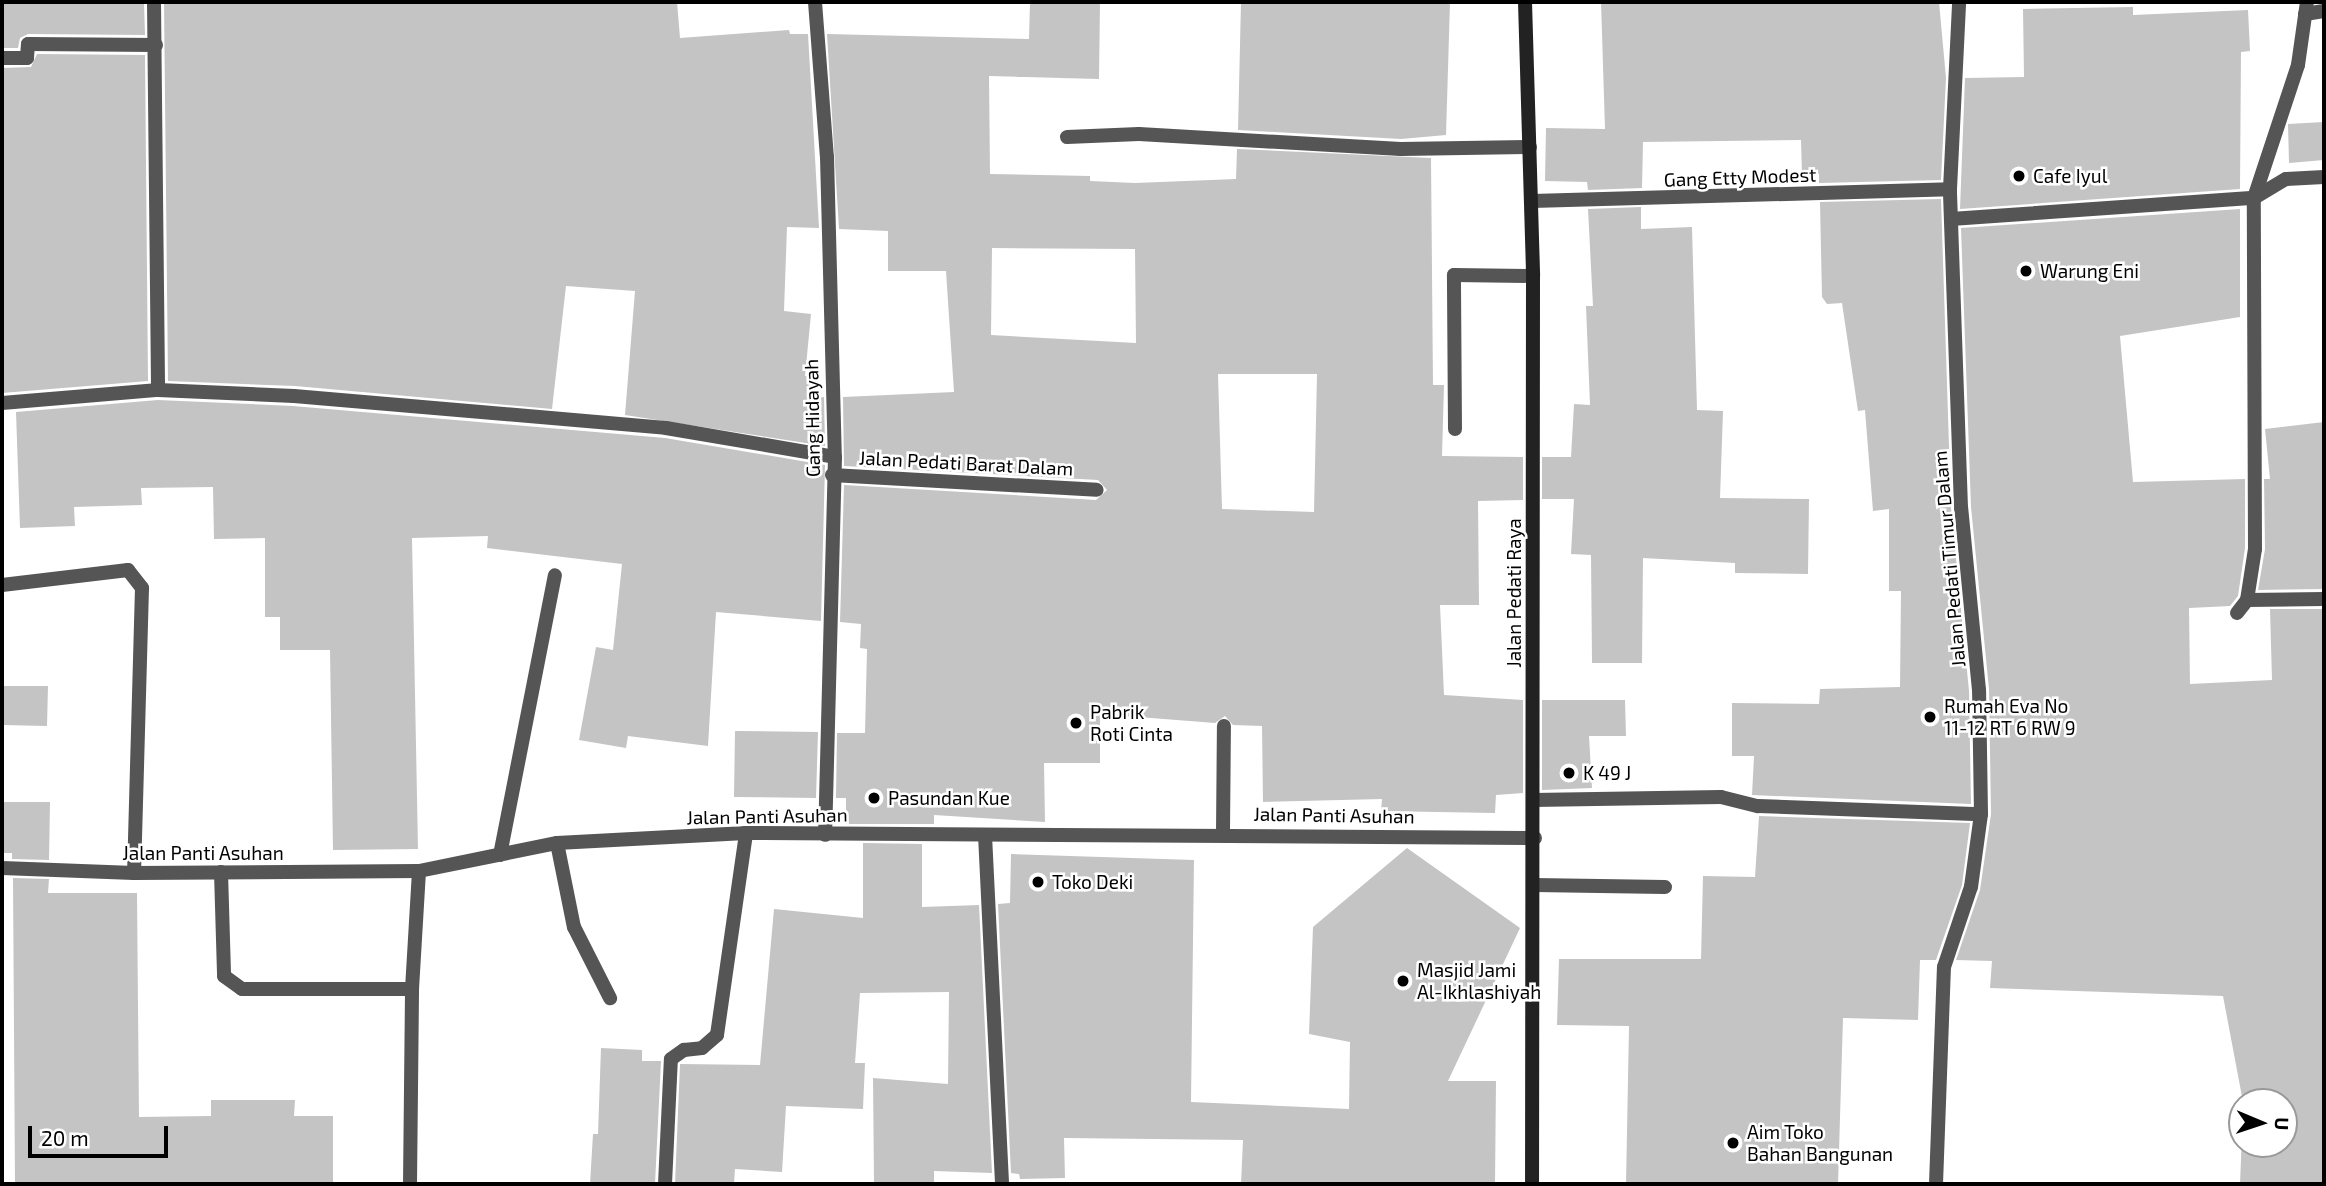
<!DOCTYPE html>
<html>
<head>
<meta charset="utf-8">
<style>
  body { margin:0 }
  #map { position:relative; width:2326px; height:1186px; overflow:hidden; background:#fff; font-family:"Exo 2",sans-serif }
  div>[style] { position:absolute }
  .building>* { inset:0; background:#c4c4c4 }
  .lane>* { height:14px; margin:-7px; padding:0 7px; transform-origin:7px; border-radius:7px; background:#555 }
  .street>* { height:14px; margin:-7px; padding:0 7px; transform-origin:7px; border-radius:7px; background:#555 }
  .secondary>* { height:14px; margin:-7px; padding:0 7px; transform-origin:7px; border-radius:7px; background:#222 }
  .dots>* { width:19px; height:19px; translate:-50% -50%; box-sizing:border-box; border:4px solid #fff; border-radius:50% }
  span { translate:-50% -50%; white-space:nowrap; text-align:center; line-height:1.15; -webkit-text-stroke:5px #fff; paint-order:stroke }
  .poi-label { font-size:19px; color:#000 }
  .left { translate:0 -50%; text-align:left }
  .street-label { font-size:19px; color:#000 }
  .frame { position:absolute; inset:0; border:4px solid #000; pointer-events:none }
  .north { position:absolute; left:2228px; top:1088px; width:70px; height:70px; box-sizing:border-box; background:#fff; border:2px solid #999; border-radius:50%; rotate:92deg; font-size:19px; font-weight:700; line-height:28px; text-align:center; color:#000 }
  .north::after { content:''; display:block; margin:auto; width:24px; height:32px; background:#000; clip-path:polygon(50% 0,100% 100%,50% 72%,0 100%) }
  .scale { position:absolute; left:28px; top:1126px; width:140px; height:32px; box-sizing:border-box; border:4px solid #000; border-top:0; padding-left:9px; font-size:21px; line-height:24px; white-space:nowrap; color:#000; -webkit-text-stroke:5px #fff; paint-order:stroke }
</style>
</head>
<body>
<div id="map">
  <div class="building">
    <div style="clip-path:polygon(2px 2px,144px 2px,145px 35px,28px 34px,20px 38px,18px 48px,2px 48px)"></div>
    <div style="clip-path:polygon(164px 2px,677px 2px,680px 38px,789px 30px,790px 34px,808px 34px,819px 228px,787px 227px,784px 311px,811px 314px,805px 376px,818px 378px,816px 398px,824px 397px,825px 446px,625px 415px,635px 291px,566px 286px,552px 409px,295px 386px,168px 381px)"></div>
    <div style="clip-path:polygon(evenodd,1030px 2px,1100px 2px,1099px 79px,989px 76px,990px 174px,1090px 176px,1090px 181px,1135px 183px,1236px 179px,1237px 149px,1431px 158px,1433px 385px,1444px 385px,1442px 456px,1523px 457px,1523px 500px,1478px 501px,1479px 605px,1440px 605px,1444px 695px,1523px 700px,1523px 793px,1496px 795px,1495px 813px,1381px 811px,1382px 799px,1263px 802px,1262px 726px,1233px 725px,1225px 716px,1215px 723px,1100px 714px,1100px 763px,1044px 763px,1045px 822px,934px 815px,934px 824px,846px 824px,846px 798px,836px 798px,837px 733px,865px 733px,867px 649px,860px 648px,861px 624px,840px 622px,844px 485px,1096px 500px,1107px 490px,1098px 480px,844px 466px,843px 397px,954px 392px,946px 271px,888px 271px,888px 231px,839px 229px,827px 34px,1029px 39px,1030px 2px,992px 248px,1135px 249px,1136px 343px,991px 335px,992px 248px,1030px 2px,1218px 374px,1317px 374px,1314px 512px,1222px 509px,1218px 374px)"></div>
    <div style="clip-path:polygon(1241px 2px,1450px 2px,1446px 135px,1401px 139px,1238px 130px)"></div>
    <div style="clip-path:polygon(1601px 2px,1939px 2px,1946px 78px,1941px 180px,1819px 183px,1819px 174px,1802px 175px,1801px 140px,1643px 142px,1642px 188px,1588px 190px,1587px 182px,1545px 181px,1546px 128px,1605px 129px)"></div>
    <div style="clip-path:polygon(2133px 7px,2133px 15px,2248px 10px,2250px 51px,2241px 52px,2240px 189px,1960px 209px,1965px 78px,2024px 77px,2023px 9px)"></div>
    <div style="clip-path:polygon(37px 54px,145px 55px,148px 381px,2px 393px,2px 68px,31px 67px)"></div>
    <div style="clip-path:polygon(2324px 122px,2324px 160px,2289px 163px,2288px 124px)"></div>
    <div style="clip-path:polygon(1941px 199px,1951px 508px,1969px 691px,1971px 804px,1752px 795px,1754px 756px,1732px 756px,1732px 703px,1819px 704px,1820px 689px,1900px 687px,1901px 591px,1889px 591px,1889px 509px,1873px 511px,1865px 410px,1858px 411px,1842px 303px,1827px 304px,1822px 297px,1820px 202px)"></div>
    <div style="clip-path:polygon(1641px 207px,1641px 229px,1692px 227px,1697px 410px,1723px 411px,1720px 498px,1809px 499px,1808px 574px,1735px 573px,1735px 563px,1643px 558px,1642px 663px,1592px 663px,1591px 555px,1571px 554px,1574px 499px,1542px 499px,1542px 457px,1571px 457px,1574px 404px,1590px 405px,1586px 306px,1593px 306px,1588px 209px)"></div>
    <div style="clip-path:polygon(2240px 209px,2240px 317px,2120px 336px,2133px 482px,2245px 479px,2245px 548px,2238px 596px,2230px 606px,2189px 608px,2190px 684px,2272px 680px,2270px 609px,2324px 609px,2324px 1184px,2240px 1184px,2242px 1134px,2242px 1144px,2284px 1144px,2284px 1102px,2243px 1102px,2223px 996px,1990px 988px,1992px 961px,1956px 960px,1980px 890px,1991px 814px,1989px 689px,1971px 507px,1961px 228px)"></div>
    <div style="clip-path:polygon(158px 400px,293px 406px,665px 438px,825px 465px,821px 621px,716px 612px,708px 746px,628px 736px,626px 748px,579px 740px,596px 647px,613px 650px,622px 564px,487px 548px,488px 536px,412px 538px,418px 849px,333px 850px,330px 650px,280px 650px,280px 617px,265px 617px,265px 538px,214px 539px,213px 487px,141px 488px,142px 505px,74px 507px,75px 526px,20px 528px,16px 412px)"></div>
    <div style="clip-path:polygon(2324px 422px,2324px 589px,2258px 590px,2265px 549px,2264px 479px,2270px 479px,2265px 429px)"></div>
    <div style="clip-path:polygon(2px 686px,48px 686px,47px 726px,2px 725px)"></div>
    <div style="clip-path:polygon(1542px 700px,1625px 700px,1626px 736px,1589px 736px,1592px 788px,1542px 790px)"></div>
    <div style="clip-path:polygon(735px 731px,818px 732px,816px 798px,734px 797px)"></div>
    <div style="clip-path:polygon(2px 802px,50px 802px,49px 860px,12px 859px,12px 853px,2px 853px)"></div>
    <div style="clip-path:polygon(1759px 816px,1970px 823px,1962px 885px,1936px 960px,1920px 960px,1918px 1020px,1843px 1018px,1838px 1184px,1626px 1184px,1629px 1026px,1557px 1025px,1559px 959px,1701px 959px,1703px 876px,1755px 877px)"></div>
    <div style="clip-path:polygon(863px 843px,922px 844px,922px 907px,979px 905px,992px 1173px,934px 1171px,934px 1184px,874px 1184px,873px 1078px,948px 1084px,949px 992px,860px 993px,855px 1063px,865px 1063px,863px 1109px,786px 1106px,782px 1172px,735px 1169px,734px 1184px,675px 1184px,680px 1064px,760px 1065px,774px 909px,863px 918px)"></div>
    <div style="clip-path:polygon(1407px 848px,1520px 928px,1448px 1081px,1496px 1081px,1495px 1184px,1241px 1184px,1243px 1140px,1064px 1138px,1065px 1178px,1020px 1179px,1019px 1174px,1011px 1173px,998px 904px,1010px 903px,1011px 854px,1194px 860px,1191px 1102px,1349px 1109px,1350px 1042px,1309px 1034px,1313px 927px)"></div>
    <div style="clip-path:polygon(13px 878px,49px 879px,48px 893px,137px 893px,139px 1117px,211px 1116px,211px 1100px,295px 1100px,294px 1116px,333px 1116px,333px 1184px,15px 1184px)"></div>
    <div style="clip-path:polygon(601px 1048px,642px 1050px,642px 1061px,661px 1061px,655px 1184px,590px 1184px,593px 1134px,598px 1134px)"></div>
  </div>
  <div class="lane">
    <div style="left:1455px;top:429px;width:154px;rotate:-90.4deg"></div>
    <div style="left:1454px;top:275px;width:79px;rotate:0.7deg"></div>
    <div style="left:2px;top:585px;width:127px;rotate:-6.8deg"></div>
    <div style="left:128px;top:570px;width:23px;rotate:52deg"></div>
    <div style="left:142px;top:588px;width:285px;rotate:91.6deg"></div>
    <div style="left:557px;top:843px;width:86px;rotate:78.6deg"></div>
    <div style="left:574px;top:927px;width:80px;rotate:63.1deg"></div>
    <div style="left:500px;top:855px;width:285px;rotate:-78.9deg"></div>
    <div style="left:221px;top:872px;width:104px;rotate:88.3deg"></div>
    <div style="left:224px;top:976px;width:22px;rotate:36deg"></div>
    <div style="left:242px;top:989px;width:170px"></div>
    <div style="left:410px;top:1184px;width:195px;rotate:-89.4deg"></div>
    <div style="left:412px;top:989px;width:118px;rotate:-86.6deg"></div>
  </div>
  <div class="street">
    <div style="left:154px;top:2px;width:388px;rotate:89.4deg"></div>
    <div style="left:815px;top:2px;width:155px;rotate:85.6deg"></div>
    <div style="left:827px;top:157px;width:300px;rotate:88.5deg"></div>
    <div style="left:835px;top:457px;width:378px;rotate:91.5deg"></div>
    <div style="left:2305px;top:14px;width:19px;rotate:-9deg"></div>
    <div style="left:2px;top:58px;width:25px"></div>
    <div style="left:27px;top:58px;width:14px;rotate:-86deg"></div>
    <div style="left:28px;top:44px;width:128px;rotate:0.4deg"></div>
    <div style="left:1067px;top:137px;width:72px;rotate:-2.4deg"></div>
    <div style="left:1139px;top:134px;width:262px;rotate:3.3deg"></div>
    <div style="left:1401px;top:149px;width:129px;rotate:-0.9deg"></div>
    <div style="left:2254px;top:198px;width:37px;rotate:-31deg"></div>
    <div style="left:2286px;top:179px;width:38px;rotate:-3deg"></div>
    <div style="left:1532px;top:201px;width:418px;rotate:-1.6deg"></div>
    <div style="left:1951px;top:219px;width:304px;rotate:-4deg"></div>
    <div style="left:2px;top:403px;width:157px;rotate:-4.8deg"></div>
    <div style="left:158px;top:390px;width:136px;rotate:2.5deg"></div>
    <div style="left:294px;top:396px;width:373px;rotate:4.9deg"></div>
    <div style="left:666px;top:428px;width:171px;rotate:9.7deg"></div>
    <div style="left:832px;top:475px;width:265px;rotate:3.2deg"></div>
    <div style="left:2247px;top:600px;width:77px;rotate:-0.7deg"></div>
    <div style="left:2237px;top:613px;width:16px;rotate:-52deg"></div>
    <div style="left:2247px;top:600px;width:52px;rotate:-81.1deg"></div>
    <div style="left:2255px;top:549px;width:351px;rotate:-90.2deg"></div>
    <div style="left:2254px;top:198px;width:140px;rotate:-71.7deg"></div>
    <div style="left:2298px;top:65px;width:64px;rotate:-81.9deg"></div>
    <div style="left:1533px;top:800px;width:188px;rotate:-0.9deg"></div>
    <div style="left:1721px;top:797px;width:38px;rotate:14deg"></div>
    <div style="left:1758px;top:806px;width:223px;rotate:2.1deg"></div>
    <div style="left:1223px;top:832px;width:106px;rotate:-89.5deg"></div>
    <div style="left:985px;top:835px;width:349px;rotate:87.2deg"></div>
    <div style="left:2px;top:868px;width:132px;rotate:2.2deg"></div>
    <div style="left:134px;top:873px;width:285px;rotate:-0.4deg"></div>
    <div style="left:419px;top:871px;width:141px;rotate:-11.5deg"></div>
    <div style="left:557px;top:843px;width:189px;rotate:-3deg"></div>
    <div style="left:746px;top:833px;width:789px;rotate:0.36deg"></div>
    <div style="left:1534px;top:885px;width:131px;rotate:0.9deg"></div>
    <div style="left:665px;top:1184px;width:125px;rotate:-87.3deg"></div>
    <div style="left:671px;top:1059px;width:16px;rotate:-35deg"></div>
    <div style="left:684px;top:1050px;width:18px;rotate:-6deg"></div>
    <div style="left:702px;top:1048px;width:20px;rotate:-41deg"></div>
    <div style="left:717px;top:1035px;width:204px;rotate:-81.8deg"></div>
    <div style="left:1936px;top:1184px;width:217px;rotate:-87.9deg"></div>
    <div style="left:1944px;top:967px;width:84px;rotate:-71.4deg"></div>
    <div style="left:1971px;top:887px;width:74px;rotate:-82.2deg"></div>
    <div style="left:1981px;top:814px;width:124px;rotate:-90.9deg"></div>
    <div style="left:1979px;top:690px;width:183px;rotate:-95.6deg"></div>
    <div style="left:1961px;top:508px;width:319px;rotate:-92deg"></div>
    <div style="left:1950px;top:189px;width:187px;rotate:-87.2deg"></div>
  </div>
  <div class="secondary">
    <div style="left:1525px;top:2px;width:274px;rotate:88.3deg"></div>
    <div style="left:1533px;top:276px;width:908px;rotate:90.06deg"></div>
  </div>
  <div class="dots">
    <div style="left:2019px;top:176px;background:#000"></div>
    <div style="left:2026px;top:271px;background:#000"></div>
    <div style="left:1930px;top:717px;background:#000"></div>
    <div style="left:1076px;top:723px;background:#000"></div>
    <div style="left:1569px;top:773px;background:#000"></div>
    <div style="left:874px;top:798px;background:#000"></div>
    <div style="left:1038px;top:882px;background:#000"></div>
    <div style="left:1403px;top:981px;background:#000"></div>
    <div style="left:1733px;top:1143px;background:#000"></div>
  </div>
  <div class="poi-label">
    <span class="left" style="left:2033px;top:176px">Cafe Iyul</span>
    <span class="left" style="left:2040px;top:271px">Warung Eni</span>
    <span class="left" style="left:1944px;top:717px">Rumah Eva No<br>11-12 RT 6 RW 9</span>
    <span class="left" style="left:1090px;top:723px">Pabrik<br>Roti Cinta</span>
    <span class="left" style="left:1583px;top:773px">K 49 J</span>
    <span class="left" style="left:888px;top:798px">Pasundan Kue</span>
    <span class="left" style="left:1052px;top:882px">Toko Deki</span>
    <span class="left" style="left:1417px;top:981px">Masjid Jami<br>Al-Ikhlashiyah</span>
    <span class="left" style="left:1747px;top:1143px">Aim Toko<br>Bahan Bangunan</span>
  </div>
  <div class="street-label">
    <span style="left:1740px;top:177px;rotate:-2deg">Gang Etty Modest</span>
    <span style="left:812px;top:418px;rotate:-91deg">Gang Hidayah</span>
    <span style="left:966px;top:463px;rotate:3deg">Jalan Pedati Barat Dalam</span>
    <span style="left:1949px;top:559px;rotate:-95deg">Jalan Pedati Timur Dalam</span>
    <span style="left:1514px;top:593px;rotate:-90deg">Jalan Pedati Raya</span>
    <span style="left:1334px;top:815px;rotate:1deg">Jalan Panti Asuhan</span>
    <span style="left:767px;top:816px;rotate:-1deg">Jalan Panti Asuhan</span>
    <span style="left:203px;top:853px">Jalan Panti Asuhan</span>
  </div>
  <div class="frame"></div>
  <div class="north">U</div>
  <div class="scale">20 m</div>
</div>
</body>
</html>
